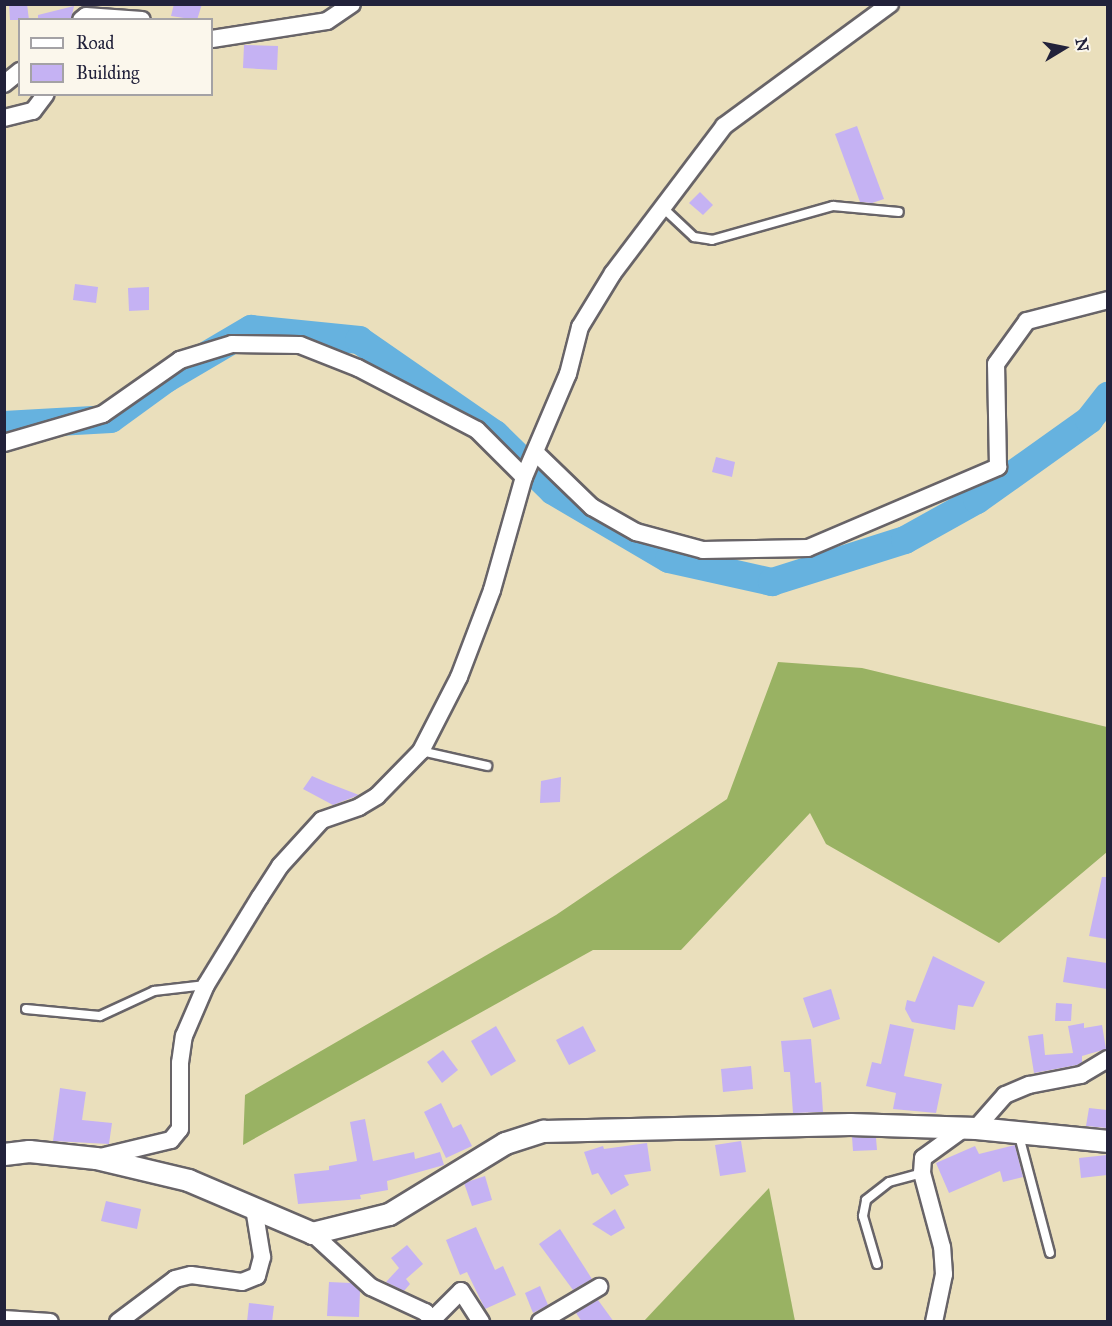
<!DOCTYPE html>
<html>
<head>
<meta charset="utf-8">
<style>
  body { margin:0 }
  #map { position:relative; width:1112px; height:1326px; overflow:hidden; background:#eadfbc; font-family:"IM FELL Great Primer",serif }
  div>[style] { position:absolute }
  .forest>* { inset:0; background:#99b263 }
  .river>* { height:28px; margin:-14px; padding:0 14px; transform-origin:14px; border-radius:14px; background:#66b2df }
  .building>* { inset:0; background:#c5b2f3 }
  .roads { filter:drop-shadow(2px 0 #686468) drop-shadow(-2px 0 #686468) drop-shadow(0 2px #686468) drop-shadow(0 -2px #686468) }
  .service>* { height:8px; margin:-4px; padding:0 4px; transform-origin:4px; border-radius:4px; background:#fff }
  .minor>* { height:16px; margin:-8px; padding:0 8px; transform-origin:8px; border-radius:8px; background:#fff }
  .tertiary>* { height:21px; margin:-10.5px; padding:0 10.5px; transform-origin:10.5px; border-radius:10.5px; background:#fff }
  span { translate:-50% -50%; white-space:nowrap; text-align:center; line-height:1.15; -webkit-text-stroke:4.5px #fbf7ec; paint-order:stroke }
  .frame { position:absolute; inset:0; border:6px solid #22223b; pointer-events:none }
  .legend { position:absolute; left:18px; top:18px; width:195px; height:78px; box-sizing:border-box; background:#fbf7ec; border:2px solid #a4a2a5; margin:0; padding:8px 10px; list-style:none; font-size:18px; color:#22223b }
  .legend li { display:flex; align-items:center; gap:12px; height:30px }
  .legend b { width:30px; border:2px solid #a4a2a5 }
  .north { position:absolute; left:1034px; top:18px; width:60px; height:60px; -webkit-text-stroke:4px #fbf7ec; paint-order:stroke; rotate:80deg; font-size:16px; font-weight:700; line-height:24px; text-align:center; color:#22223b }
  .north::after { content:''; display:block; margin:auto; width:21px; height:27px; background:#22223b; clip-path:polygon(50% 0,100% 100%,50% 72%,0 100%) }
</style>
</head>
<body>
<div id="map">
  <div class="forest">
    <div style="clip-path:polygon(778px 662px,862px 668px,1107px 727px,1107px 852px,999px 943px,826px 844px,810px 813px,681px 950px,593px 950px,243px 1145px,245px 1095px,556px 915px,727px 799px)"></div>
    <div style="clip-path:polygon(769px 1188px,795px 1321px,644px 1321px)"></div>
  </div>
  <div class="river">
    <div style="left:4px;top:425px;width:107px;rotate:-3.2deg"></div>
    <div style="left:111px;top:419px;width:68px;rotate:-36deg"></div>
    <div style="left:166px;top:379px;width:99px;rotate:-30.5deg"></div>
    <div style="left:251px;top:329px;width:109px;rotate:5.8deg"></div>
    <div style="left:359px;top:340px;width:165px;rotate:34.7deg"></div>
    <div style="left:495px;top:434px;width:81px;rotate:44.5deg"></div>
    <div style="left:553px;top:491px;width:134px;rotate:30.4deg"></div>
    <div style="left:669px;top:559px;width:106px;rotate:12.6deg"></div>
    <div style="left:772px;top:582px;width:139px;rotate:-17.5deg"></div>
    <div style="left:905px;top:540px;width:82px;rotate:-29.1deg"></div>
    <div style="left:977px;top:500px;width:138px;rotate:-35.5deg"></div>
    <div style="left:1089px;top:420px;width:31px;rotate:-52deg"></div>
  </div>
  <div class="building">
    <div style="clip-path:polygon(9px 4px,27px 4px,29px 20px,10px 20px)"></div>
    <div style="clip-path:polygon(174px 4px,202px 4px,197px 20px,171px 16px)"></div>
    <div style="clip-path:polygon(74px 6px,71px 20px,38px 20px,38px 15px)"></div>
    <div style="clip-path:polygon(244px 45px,278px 46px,277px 70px,243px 68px)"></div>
    <div style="clip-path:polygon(857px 126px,884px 199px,872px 203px,860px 202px,835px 134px)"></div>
    <div style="clip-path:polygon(700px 192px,713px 205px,703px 215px,689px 203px)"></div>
    <div style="clip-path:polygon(75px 284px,98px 287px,96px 303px,73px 300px)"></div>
    <div style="clip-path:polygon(149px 287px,149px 310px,129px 311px,128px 288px)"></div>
    <div style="clip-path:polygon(716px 457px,735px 462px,732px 477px,712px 472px)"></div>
    <div style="clip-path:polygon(312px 776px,328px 783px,359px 795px,333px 805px,303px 789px)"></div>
    <div style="clip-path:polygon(561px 777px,560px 802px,540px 803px,541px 781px)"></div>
    <div style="clip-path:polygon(1102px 877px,1107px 877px,1107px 939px,1089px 936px)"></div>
    <div style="clip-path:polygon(933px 956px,985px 982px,973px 1007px,958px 1005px,955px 1030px,912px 1022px,905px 1009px,907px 1000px,915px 1002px)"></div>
    <div style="clip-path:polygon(1067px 957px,1107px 963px,1107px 989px,1063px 982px)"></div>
    <div style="clip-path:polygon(831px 989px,840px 1019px,813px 1028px,803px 998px)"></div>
    <div style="clip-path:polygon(1056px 1003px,1072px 1004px,1071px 1021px,1055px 1021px)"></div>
    <div style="clip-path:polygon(1084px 1023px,1084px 1028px,1102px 1025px,1106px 1049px,1082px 1056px,1082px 1062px,1077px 1065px,1034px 1073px,1028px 1036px,1043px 1034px,1045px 1055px,1073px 1053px,1068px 1026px)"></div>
    <div style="clip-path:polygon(890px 1024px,914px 1029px,904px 1076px,942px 1084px,936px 1113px,893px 1109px,896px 1093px,866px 1086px,872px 1062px,881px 1064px)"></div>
    <div style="clip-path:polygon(496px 1026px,516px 1061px,491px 1076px,471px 1041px)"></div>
    <div style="clip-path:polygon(583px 1026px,596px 1051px,569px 1065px,556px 1040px)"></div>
    <div style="clip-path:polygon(811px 1039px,815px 1083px,821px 1082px,823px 1112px,793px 1113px,790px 1072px,784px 1072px,781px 1041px)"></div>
    <div style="clip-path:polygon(443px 1050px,458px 1070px,442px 1083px,427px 1062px)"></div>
    <div style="clip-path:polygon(751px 1066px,753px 1089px,723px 1092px,721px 1069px)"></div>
    <div style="clip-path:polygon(60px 1088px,86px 1092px,82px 1120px,112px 1123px,109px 1144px,53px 1141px)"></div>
    <div style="clip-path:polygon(441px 1103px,453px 1128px,461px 1124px,472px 1146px,446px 1158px,424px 1112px)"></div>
    <div style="clip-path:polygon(1089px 1108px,1107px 1110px,1107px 1128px,1086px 1126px)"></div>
    <div style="clip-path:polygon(365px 1119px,373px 1161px,414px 1152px,415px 1159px,440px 1152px,444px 1165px,387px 1181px,388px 1190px,360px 1195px,361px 1199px,298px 1204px,294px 1174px,329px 1170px,329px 1166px,357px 1161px,350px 1122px)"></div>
    <div style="clip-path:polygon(852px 1137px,876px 1138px,877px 1150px,853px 1151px)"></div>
    <div style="clip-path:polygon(741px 1141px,746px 1172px,720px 1176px,715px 1145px)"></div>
    <div style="clip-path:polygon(647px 1143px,651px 1171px,624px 1175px,629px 1185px,611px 1195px,598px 1173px,592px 1175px,584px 1152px,603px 1146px,604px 1149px)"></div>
    <div style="clip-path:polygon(1015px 1145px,1023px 1177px,1003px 1182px,1000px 1171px,949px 1193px,936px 1163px,975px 1146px,979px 1154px)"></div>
    <div style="clip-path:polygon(1107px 1155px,1107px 1175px,1081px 1178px,1079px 1158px)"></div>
    <div style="clip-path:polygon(485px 1176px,492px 1200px,472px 1206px,464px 1183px)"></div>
    <div style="clip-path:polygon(106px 1201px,141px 1209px,137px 1229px,101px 1221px)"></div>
    <div style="clip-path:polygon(615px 1209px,625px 1228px,611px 1236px,592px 1224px)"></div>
    <div style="clip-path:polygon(476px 1227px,495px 1270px,503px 1266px,516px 1295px,485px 1309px,467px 1272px,460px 1275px,446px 1240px)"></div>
    <div style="clip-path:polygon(560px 1229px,592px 1279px,573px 1290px,539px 1244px)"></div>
    <div style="clip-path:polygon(407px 1245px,423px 1264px,406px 1279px,410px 1284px,404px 1291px,386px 1282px,399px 1268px,391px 1258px)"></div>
    <div style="clip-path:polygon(329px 1282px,351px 1283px,360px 1291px,359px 1317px,327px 1316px)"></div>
    <div style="clip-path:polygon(540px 1286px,548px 1305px,533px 1313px,525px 1293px)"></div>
    <div style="clip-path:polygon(598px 1300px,614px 1322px,582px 1322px,576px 1313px)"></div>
    <div style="clip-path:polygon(249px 1303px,274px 1306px,272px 1322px,247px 1322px)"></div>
  </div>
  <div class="roads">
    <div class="service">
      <div style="left:662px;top:207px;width:44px;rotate:43.2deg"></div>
      <div style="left:694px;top:237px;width:18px;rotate:9deg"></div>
      <div style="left:712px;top:240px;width:126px;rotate:-15.7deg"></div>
      <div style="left:833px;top:206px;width:66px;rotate:5.2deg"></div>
      <div style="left:421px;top:751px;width:68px;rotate:12.8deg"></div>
      <div style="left:26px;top:1009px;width:74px;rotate:5.4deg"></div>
      <div style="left:100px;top:1016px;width:60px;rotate:-24.8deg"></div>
      <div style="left:154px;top:991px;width:52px;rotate:-6.6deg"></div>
      <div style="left:1018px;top:1132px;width:125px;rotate:75.2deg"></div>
      <div style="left:877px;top:1264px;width:50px;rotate:-106.3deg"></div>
      <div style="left:863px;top:1216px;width:16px;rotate:-79deg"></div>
      <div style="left:866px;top:1200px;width:29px;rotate:-38deg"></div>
      <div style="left:889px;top:1182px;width:34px;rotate:-15deg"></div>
    </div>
    <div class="minor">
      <div style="left:81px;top:20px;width:6px;rotate:-39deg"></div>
      <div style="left:86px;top:16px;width:56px;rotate:4.1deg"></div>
      <div style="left:212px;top:39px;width:116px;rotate:-8.9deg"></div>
      <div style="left:327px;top:21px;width:30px;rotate:-34deg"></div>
      <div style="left:4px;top:84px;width:21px;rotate:-39deg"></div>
      <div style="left:4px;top:118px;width:30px;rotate:-14deg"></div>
      <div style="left:33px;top:111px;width:21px;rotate:-53deg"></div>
      <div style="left:4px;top:443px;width:103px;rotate:-16.3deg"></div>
      <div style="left:103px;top:414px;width:94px;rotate:-35deg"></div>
      <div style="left:180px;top:360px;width:54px;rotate:-17.1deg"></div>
      <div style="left:232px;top:344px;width:68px;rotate:0.8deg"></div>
      <div style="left:300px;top:345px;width:62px;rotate:21.6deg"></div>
      <div style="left:358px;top:368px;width:134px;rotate:27.5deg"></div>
      <div style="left:477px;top:430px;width:66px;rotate:45deg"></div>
      <div style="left:536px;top:453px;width:78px;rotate:44deg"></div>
      <div style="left:592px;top:507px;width:51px;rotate:29.6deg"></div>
      <div style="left:636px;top:532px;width:69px;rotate:15deg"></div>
      <div style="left:703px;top:550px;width:105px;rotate:-1.1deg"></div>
      <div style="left:808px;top:548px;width:207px;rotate:-23.1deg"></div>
      <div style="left:998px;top:467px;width:103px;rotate:-91.1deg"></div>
      <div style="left:996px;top:364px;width:53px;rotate:-54.2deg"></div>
      <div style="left:1027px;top:321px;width:84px;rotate:-14.5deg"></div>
      <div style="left:976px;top:1128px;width:44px;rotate:-48.7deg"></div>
      <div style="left:1005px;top:1095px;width:26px;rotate:-23deg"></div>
      <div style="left:1029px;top:1085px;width:53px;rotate:-10.9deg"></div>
      <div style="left:1081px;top:1075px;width:31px;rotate:-31deg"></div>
      <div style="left:96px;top:1158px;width:77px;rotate:-13.5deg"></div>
      <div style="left:171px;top:1140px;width:14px;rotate:-51deg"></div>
      <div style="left:180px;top:1129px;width:66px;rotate:-90deg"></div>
      <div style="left:180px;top:1063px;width:27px;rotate:-82deg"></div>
      <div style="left:184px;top:1036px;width:56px;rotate:-66.7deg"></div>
      <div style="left:206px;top:985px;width:103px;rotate:-58.5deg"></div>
      <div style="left:260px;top:897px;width:37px;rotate:-57deg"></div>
      <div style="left:280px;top:866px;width:62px;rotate:-47.6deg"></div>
      <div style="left:322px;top:820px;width:39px;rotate:-19deg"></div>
      <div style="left:359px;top:807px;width:21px;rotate:-31deg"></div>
      <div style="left:377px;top:796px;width:63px;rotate:-45.6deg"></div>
      <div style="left:421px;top:751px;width:83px;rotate:-62.8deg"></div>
      <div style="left:459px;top:677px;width:93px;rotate:-69.2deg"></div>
      <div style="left:492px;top:590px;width:117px;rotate:-74.2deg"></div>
      <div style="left:524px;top:477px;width:112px;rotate:-66.9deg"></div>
      <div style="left:568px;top:374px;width:49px;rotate:-75.7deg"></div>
      <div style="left:580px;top:327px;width:63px;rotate:-58.6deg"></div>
      <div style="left:613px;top:273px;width:184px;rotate:-52.9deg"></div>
      <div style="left:724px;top:126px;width:206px;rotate:-36.3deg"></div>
      <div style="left:312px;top:1233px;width:80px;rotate:42.5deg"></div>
      <div style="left:371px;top:1287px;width:60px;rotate:24.8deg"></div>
      <div style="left:425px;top:1312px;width:14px;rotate:45deg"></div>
      <div style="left:434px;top:1318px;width:38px;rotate:-45deg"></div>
      <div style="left:461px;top:1291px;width:37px;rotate:57deg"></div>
      <div style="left:4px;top:1319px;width:46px;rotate:3.7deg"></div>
      <div style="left:118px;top:1322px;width:71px;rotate:-37deg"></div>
      <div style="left:175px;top:1279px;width:16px;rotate:-14deg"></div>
      <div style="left:191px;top:1275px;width:51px;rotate:7.8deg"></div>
      <div style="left:242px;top:1282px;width:16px;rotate:-22deg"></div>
      <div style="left:257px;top:1276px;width:20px;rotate:-75deg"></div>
      <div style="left:262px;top:1257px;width:50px;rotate:-99.3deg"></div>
      <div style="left:540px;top:1322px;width:69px;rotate:-30.7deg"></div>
      <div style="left:934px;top:1322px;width:49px;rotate:-78.2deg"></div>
      <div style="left:944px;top:1274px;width:27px;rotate:-94deg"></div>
      <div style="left:942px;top:1247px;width:77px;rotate:-105.1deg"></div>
      <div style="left:922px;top:1173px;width:15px;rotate:-86deg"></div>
      <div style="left:923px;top:1158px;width:49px;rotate:-35.9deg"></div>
    </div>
    <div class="tertiary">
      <div style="left:4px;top:1154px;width:25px;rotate:-7deg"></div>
      <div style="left:29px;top:1151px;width:67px;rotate:6deg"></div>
      <div style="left:96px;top:1158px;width:95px;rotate:13.4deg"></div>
      <div style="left:188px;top:1180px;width:135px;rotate:23.1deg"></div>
      <div style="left:312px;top:1233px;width:79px;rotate:-13.9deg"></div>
      <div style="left:389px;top:1214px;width:136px;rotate:-31.5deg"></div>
      <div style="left:505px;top:1143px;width:40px;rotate:-18deg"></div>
      <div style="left:543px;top:1131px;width:307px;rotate:-1.3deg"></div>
      <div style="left:850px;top:1124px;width:126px;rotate:1.8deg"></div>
      <div style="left:976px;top:1128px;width:133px;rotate:5.6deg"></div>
    </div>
  </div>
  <div class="frame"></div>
  <ul class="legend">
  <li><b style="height:8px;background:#fff"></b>Road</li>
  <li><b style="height:16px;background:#c5b2f3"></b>Building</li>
  </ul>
  <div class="north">N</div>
</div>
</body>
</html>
